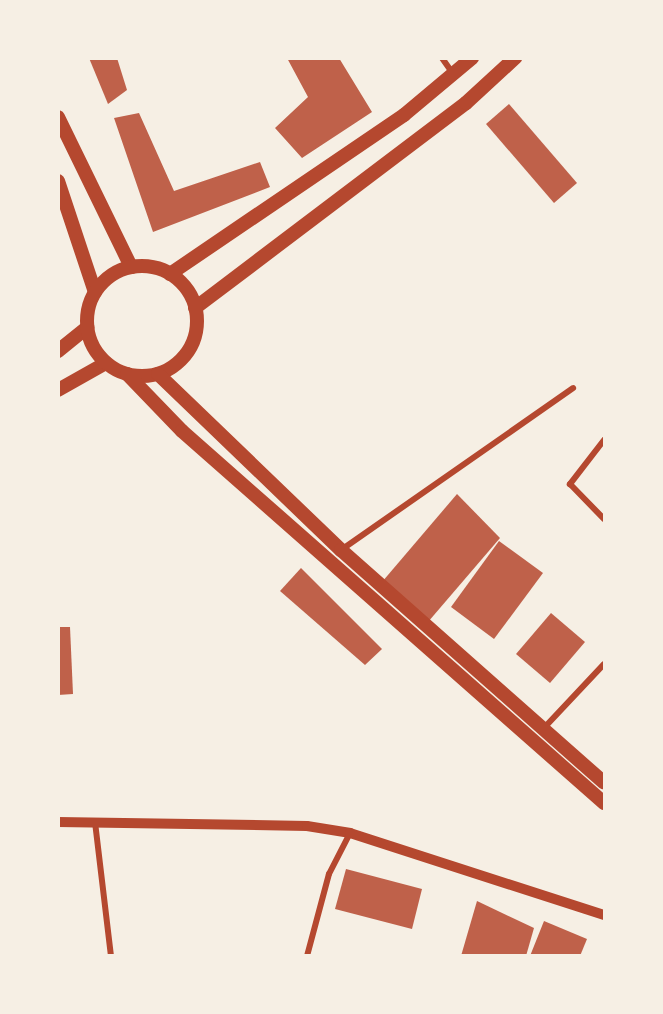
<!DOCTYPE html>
<html>
<head>
<meta charset="utf-8">
<style>
  body { margin:0 }
  #map { position:relative; width:663px; height:1014px; overflow:hidden; background:#f6efe4; font-family:"Source Sans 3",sans-serif }
  div>[style] { position:absolute }
  .building>* { inset:0; background:#bf614a }
  .minor>* { height:6px; margin:-3px; padding:0 3px; transform-origin:3px; border-radius:3px; background:#b5482f }
  .tertiary>* { height:10px; margin:-5px; padding:0 5px; transform-origin:5px; border-radius:5px; background:#b5482f }
  .primary>* { height:14px; margin:-7px; padding:0 7px; transform-origin:7px; border-radius:7px; background:#b5482f }
  .trunk>* { height:14px; margin:-7px; padding:0 7px; transform-origin:7px; border-radius:7px; background:#b5482f }
  .trunk>.ring { margin:-7px; padding:0; box-sizing:content-box; background:none; border:14px solid #b5482f; border-radius:50% }
  span { translate:-50% -50%; white-space:nowrap; text-align:center; line-height:1.15; -webkit-text-stroke:4.5px #f6efe4; paint-order:stroke }
  .frame { position:absolute; inset:0; border:60px solid #f6efe4; pointer-events:none }
</style>
</head>
<body>
<div id="map">
  <div class="building">
    <div style="clip-path:polygon(89px 58px,117px 58px,127px 90px,108px 104px)"></div>
    <div style="clip-path:polygon(287px 58px,339px 58px,372px 112px,302px 158px,275px 128px,308px 97px)"></div>
    <div style="clip-path:polygon(509px 104px,577px 183px,554px 203px,486px 124px)"></div>
    <div style="clip-path:polygon(139px 113px,174px 191px,260px 162px,270px 187px,153px 232px,114px 118px)"></div>
    <div style="clip-path:polygon(457px 494px,500px 538px,428px 622px,382px 582px)"></div>
    <div style="clip-path:polygon(499px 541px,543px 573px,494px 639px,451px 607px)"></div>
    <div style="clip-path:polygon(301px 568px,382px 649px,365px 665px,280px 591px)"></div>
    <div style="clip-path:polygon(551px 613px,585px 642px,550px 683px,516px 654px)"></div>
    <div style="clip-path:polygon(58px 627px,70px 627px,73px 694px,58px 695px)"></div>
    <div style="clip-path:polygon(346px 869px,422px 889px,412px 929px,335px 909px)"></div>
    <div style="clip-path:polygon(477px 901px,534px 928px,526px 956px,461px 956px)"></div>
    <div style="clip-path:polygon(544px 921px,587px 939px,580px 956px,530px 956px)"></div>
  </div>
  <div class="minor">
    <div style="left:442px;top:58px;width:19px;rotate:55deg"></div>
    <div style="left:604px;top:440px;width:56px;rotate:127.7deg"></div>
    <div style="left:570px;top:484px;width:49px;rotate:45.8deg"></div>
    <div style="left:341px;top:550px;width:283px;rotate:-34.9deg"></div>
    <div style="left:543px;top:729px;width:89px;rotate:-46.8deg"></div>
    <div style="left:95px;top:822px;width:135px;rotate:83.2deg"></div>
    <div style="left:307px;top:956px;width:85px;rotate:-75deg"></div>
    <div style="left:329px;top:874px;width:46px;rotate:-62.9deg"></div>
  </div>
  <div class="tertiary">
    <div style="left:58px;top:822px;width:249px;rotate:0.9deg"></div>
    <div style="left:307px;top:826px;width:44px;rotate:9.2deg"></div>
    <div style="left:350px;top:833px;width:267px;rotate:17.9deg"></div>
  </div>
  <div class="primary">
    <div style="left:170px;top:274px;width:283px;rotate:-34.2deg"></div>
    <div style="left:404px;top:115px;width:89px;rotate:-40deg"></div>
    <div style="left:195px;top:308px;width:340px;rotate:-37.1deg"></div>
    <div style="left:466px;top:103px;width:67px;rotate:-42.6deg"></div>
    <div style="left:58px;top:351px;width:38px;rotate:-39deg"></div>
    <div style="left:58px;top:390px;width:55px;rotate:-29.4deg"></div>
  </div>
  <div class="trunk">
    <div style="left:58px;top:117px;width:167px;rotate:64deg"></div>
    <div style="left:58px;top:181px;width:117px;rotate:71.6deg"></div>
    <div class="ring" style="left:87px;top:266px;width:96px;height:96px"></div>
    <div style="left:127px;top:374px;width:79px;rotate:46deg"></div>
    <div style="left:182px;top:431px;width:563px;rotate:41.4deg"></div>
    <div style="left:158px;top:374px;width:254px;rotate:43.9deg"></div>
    <div style="left:341px;top:550px;width:351px;rotate:41.5deg"></div>
  </div>
  <div class="frame"></div>
</div>
</body>
</html>
